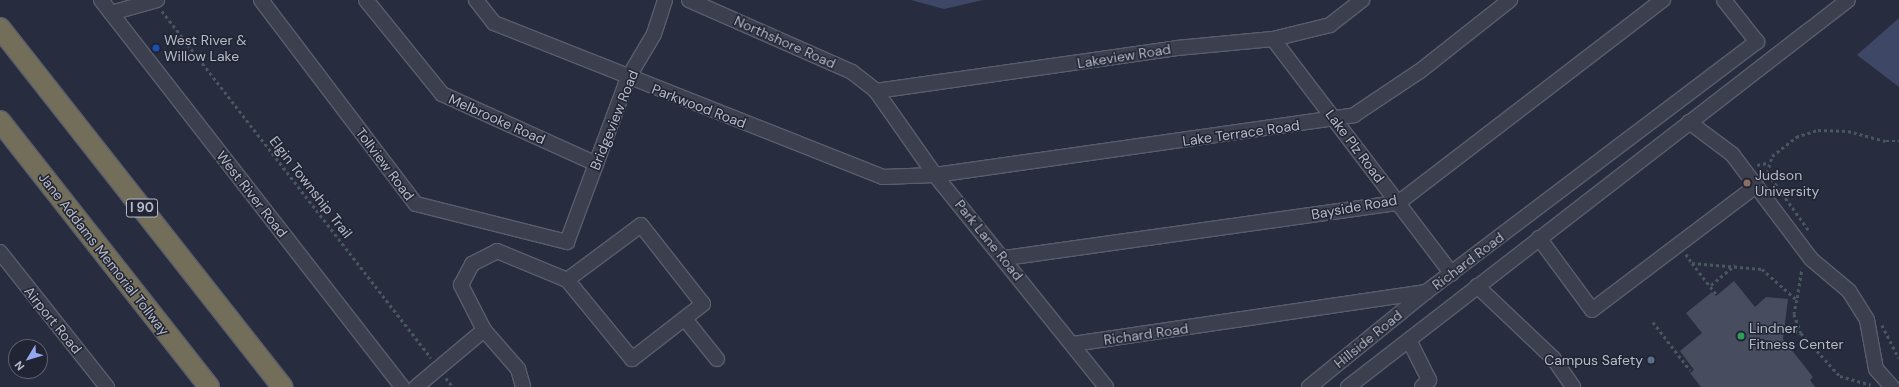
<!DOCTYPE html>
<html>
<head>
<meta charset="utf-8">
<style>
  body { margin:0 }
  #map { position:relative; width:1899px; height:387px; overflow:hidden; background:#272d3e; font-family:"DM Sans",sans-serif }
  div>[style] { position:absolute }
  .water>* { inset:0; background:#3e4765 }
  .building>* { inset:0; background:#474c5f }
  .path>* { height:2.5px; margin-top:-1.25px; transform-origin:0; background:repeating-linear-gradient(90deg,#49575e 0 3px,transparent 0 6px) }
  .roads { filter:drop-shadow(1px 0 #595d6c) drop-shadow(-1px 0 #595d6c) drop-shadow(0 1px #595d6c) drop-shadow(0 -1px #595d6c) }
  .minor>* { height:14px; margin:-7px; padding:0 7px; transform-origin:7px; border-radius:7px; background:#3b3f4e }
  .highway>* { height:20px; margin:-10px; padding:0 10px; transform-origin:10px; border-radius:10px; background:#736e59 }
  .dots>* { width:11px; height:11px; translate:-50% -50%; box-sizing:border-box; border:2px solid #202433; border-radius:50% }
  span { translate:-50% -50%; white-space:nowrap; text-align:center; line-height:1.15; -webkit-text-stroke:3px #202433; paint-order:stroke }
  .shield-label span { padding:1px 3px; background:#202433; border:1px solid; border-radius:3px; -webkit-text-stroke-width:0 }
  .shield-label { font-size:13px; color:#b7bbc9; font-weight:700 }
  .poi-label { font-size:14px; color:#b7bbc9 }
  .left { translate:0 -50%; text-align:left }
  .right { translate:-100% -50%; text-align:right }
  .street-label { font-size:14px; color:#b7bbc9 }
  .north { position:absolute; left:8px; top:339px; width:40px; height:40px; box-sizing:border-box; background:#202433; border:1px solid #5c606f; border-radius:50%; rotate:232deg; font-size:11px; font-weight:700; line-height:16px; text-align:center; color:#b7bbc9 }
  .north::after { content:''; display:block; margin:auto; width:14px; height:18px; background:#95a8f0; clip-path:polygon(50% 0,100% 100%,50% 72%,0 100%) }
</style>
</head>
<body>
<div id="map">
  <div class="water">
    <div style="clip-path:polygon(911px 0,983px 0,944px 9px)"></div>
    <div style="clip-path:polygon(1899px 18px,1899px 87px,1857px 55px)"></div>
  </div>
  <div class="building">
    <div style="clip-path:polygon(1734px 281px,1755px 307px,1766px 297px,1788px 299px,1783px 339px,1813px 377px,1810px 380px,1815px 387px,1701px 387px,1690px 373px,1694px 370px,1680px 351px,1702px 333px,1686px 313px,1712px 292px,1716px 296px)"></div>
  </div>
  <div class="path">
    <div style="left:162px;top:11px;width:439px;rotate:52.2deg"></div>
    <div style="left:1757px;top:165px;width:10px;rotate:-11deg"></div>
    <div style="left:1808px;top:230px;width:70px;rotate:-125.7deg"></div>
    <div style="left:1767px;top:173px;width:18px;rotate:-74deg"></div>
    <div style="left:1772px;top:156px;width:31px;rotate:-38deg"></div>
    <div style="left:1796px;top:137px;width:23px;rotate:-18deg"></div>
    <div style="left:1818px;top:130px;width:30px;rotate:2deg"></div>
    <div style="left:1848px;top:131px;width:39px;rotate:15deg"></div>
    <div style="left:1886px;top:141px;width:13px"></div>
    <div style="left:1686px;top:254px;width:11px;rotate:56deg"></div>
    <div style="left:1692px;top:263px;width:70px;rotate:4.9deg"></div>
    <div style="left:1762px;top:269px;width:47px;rotate:41.5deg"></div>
    <div style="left:1797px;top:300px;width:14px;rotate:102deg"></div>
    <div style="left:1794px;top:314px;width:20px;rotate:70deg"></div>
    <div style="left:1692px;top:263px;width:39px;rotate:52deg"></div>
    <div style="left:1711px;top:285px;width:31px;rotate:-40deg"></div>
    <div style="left:1797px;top:298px;width:30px;rotate:-81deg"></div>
    <div style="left:1653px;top:322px;width:61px;rotate:52.4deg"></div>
    <div style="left:1882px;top:325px;width:37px;rotate:63deg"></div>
    <div style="left:1789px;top:328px;width:13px;rotate:23deg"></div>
    <div style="left:1801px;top:333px;width:58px;rotate:47.8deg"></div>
    <div style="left:1840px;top:376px;width:32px;rotate:16deg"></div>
    <div style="left:446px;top:378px;width:11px;rotate:52deg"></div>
  </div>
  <div class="roads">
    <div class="minor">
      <div style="left:101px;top:0;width:490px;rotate:52.1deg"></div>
      <div style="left:261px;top:0;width:256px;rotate:52.8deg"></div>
      <div style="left:416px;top:204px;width:156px;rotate:14.1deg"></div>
      <div style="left:567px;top:242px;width:175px;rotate:-69.6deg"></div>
      <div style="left:628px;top:78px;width:51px;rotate:-59.4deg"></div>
      <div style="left:654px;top:34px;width:36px;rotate:-72deg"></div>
      <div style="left:366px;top:0;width:121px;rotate:51deg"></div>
      <div style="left:442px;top:94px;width:169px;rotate:24.4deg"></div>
      <div style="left:476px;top:0;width:29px;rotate:52deg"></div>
      <div style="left:494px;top:23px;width:418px;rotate:21.6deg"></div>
      <div style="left:883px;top:177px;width:52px;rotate:-2.2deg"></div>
      <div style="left:935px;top:175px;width:423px;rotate:-8.1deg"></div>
      <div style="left:1354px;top:115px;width:79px;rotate:-33.7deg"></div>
      <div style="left:1420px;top:71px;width:115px;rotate:-38.3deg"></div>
      <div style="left:689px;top:0;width:178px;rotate:23.8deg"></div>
      <div style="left:852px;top:72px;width:31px;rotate:38deg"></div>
      <div style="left:876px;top:91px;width:103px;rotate:54.9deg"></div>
      <div style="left:935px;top:175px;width:272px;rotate:51.1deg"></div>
      <div style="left:111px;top:13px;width:48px;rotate:-15.8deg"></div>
      <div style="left:1273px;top:39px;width:295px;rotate:52.7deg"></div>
      <div style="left:876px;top:91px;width:304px;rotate:-8.1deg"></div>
      <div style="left:1177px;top:48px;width:96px;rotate:-5.4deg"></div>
      <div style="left:1273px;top:39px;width:59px;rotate:-13.8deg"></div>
      <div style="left:1330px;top:25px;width:41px;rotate:-38deg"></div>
      <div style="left:1689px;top:122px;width:54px;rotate:36.7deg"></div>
      <div style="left:1732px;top:154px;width:131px;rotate:53deg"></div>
      <div style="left:1811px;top:259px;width:50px;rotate:40.1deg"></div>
      <div style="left:1849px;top:291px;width:34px;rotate:58deg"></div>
      <div style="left:1867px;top:320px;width:50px;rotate:79.6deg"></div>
      <div style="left:1876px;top:369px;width:24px;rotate:48deg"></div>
      <div style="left:1539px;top:238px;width:89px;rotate:53.6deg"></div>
      <div style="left:1592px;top:310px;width:206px;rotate:-37.1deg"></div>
      <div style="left:0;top:252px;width:172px;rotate:51.6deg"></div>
      <div style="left:1005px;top:258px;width:397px;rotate:-8deg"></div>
      <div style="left:1398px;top:203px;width:334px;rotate:-37.5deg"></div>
      <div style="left:1477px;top:286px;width:105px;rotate:43.5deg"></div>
      <div style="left:1553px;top:358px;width:35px;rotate:55deg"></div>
      <div style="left:685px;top:319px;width:51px;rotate:51.3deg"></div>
      <div style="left:484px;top:330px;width:52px;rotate:48.9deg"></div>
      <div style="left:518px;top:369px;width:19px;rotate:74deg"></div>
      <div style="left:1409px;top:340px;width:45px;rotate:63.4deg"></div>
      <div style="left:1429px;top:380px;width:10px;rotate:135deg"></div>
      <div style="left:1073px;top:344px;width:357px;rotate:-8.4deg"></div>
      <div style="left:1426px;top:292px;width:415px;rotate:-37.1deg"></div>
      <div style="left:1757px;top:42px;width:53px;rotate:-128.2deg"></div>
      <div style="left:416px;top:387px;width:89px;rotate:-40deg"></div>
      <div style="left:484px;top:330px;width:51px;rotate:-117.1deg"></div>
      <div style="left:461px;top:285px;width:24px;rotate:-62deg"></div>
      <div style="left:472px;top:264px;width:28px;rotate:-27deg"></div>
      <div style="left:497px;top:251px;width:76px;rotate:22.5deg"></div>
      <div style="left:567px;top:280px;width:92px;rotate:-36.6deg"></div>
      <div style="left:641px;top:225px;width:100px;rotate:51.9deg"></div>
      <div style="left:703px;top:304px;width:90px;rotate:142.2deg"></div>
      <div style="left:632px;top:359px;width:102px;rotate:-129.4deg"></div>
      <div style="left:1309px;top:387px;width:151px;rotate:-39.1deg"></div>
      <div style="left:1348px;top:387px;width:632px;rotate:-37.74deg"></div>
    </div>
    <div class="highway">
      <div style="left:0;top:28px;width:457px;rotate:51.8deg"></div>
      <div style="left:0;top:121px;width:338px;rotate:51.8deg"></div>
    </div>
  </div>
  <div class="dots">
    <div style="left:156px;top:48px;background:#1a4fb4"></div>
    <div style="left:1747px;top:183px;background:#8d6e63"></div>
    <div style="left:1741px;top:336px;background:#2e9e5b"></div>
    <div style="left:1651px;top:360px;background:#5c6f8a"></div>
  </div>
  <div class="shield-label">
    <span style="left:142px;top:208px">I 90</span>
  </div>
  <div class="poi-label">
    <span class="left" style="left:164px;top:48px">West River &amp;<br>Willow Lake</span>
    <span class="left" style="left:1755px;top:183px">Judson<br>University</span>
    <span class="left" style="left:1749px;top:336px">Lindner<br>Fitness Center</span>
    <span class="right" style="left:1643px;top:360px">Campus Safety</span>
  </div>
  <div class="street-label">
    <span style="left:785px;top:42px;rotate:24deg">Northshore Road</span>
    <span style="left:1124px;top:56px;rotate:-9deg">Lakeview Road</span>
    <span style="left:699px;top:106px;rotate:21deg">Parkwood Road</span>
    <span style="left:497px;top:119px;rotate:24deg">Melbrooke Road</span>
    <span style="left:614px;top:120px;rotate:-68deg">Bridgeview Road</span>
    <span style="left:1241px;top:133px;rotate:-8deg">Lake Terrace Road</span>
    <span style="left:1355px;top:146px;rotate:53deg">Lake Plz Road</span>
    <span style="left:385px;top:164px;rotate:53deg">Tollview Road</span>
    <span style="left:311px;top:187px;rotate:52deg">Elgin Township Trail</span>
    <span style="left:252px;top:194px;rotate:52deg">West River Road</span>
    <span style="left:1354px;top:207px;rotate:-10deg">Bayside Road</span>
    <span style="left:989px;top:240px;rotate:51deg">Park Lane Road</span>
    <span style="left:104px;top:254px;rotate:52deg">Jane Addams Memorial Tollway</span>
    <span style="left:1468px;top:261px;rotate:-37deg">Richard Road</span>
    <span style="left:53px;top:320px;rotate:51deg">Airport Road</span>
    <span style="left:1146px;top:334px;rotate:-8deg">Richard Road</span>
    <span style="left:1368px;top:339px;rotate:-39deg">Hillside Road</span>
  </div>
  <div class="north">N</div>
</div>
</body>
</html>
